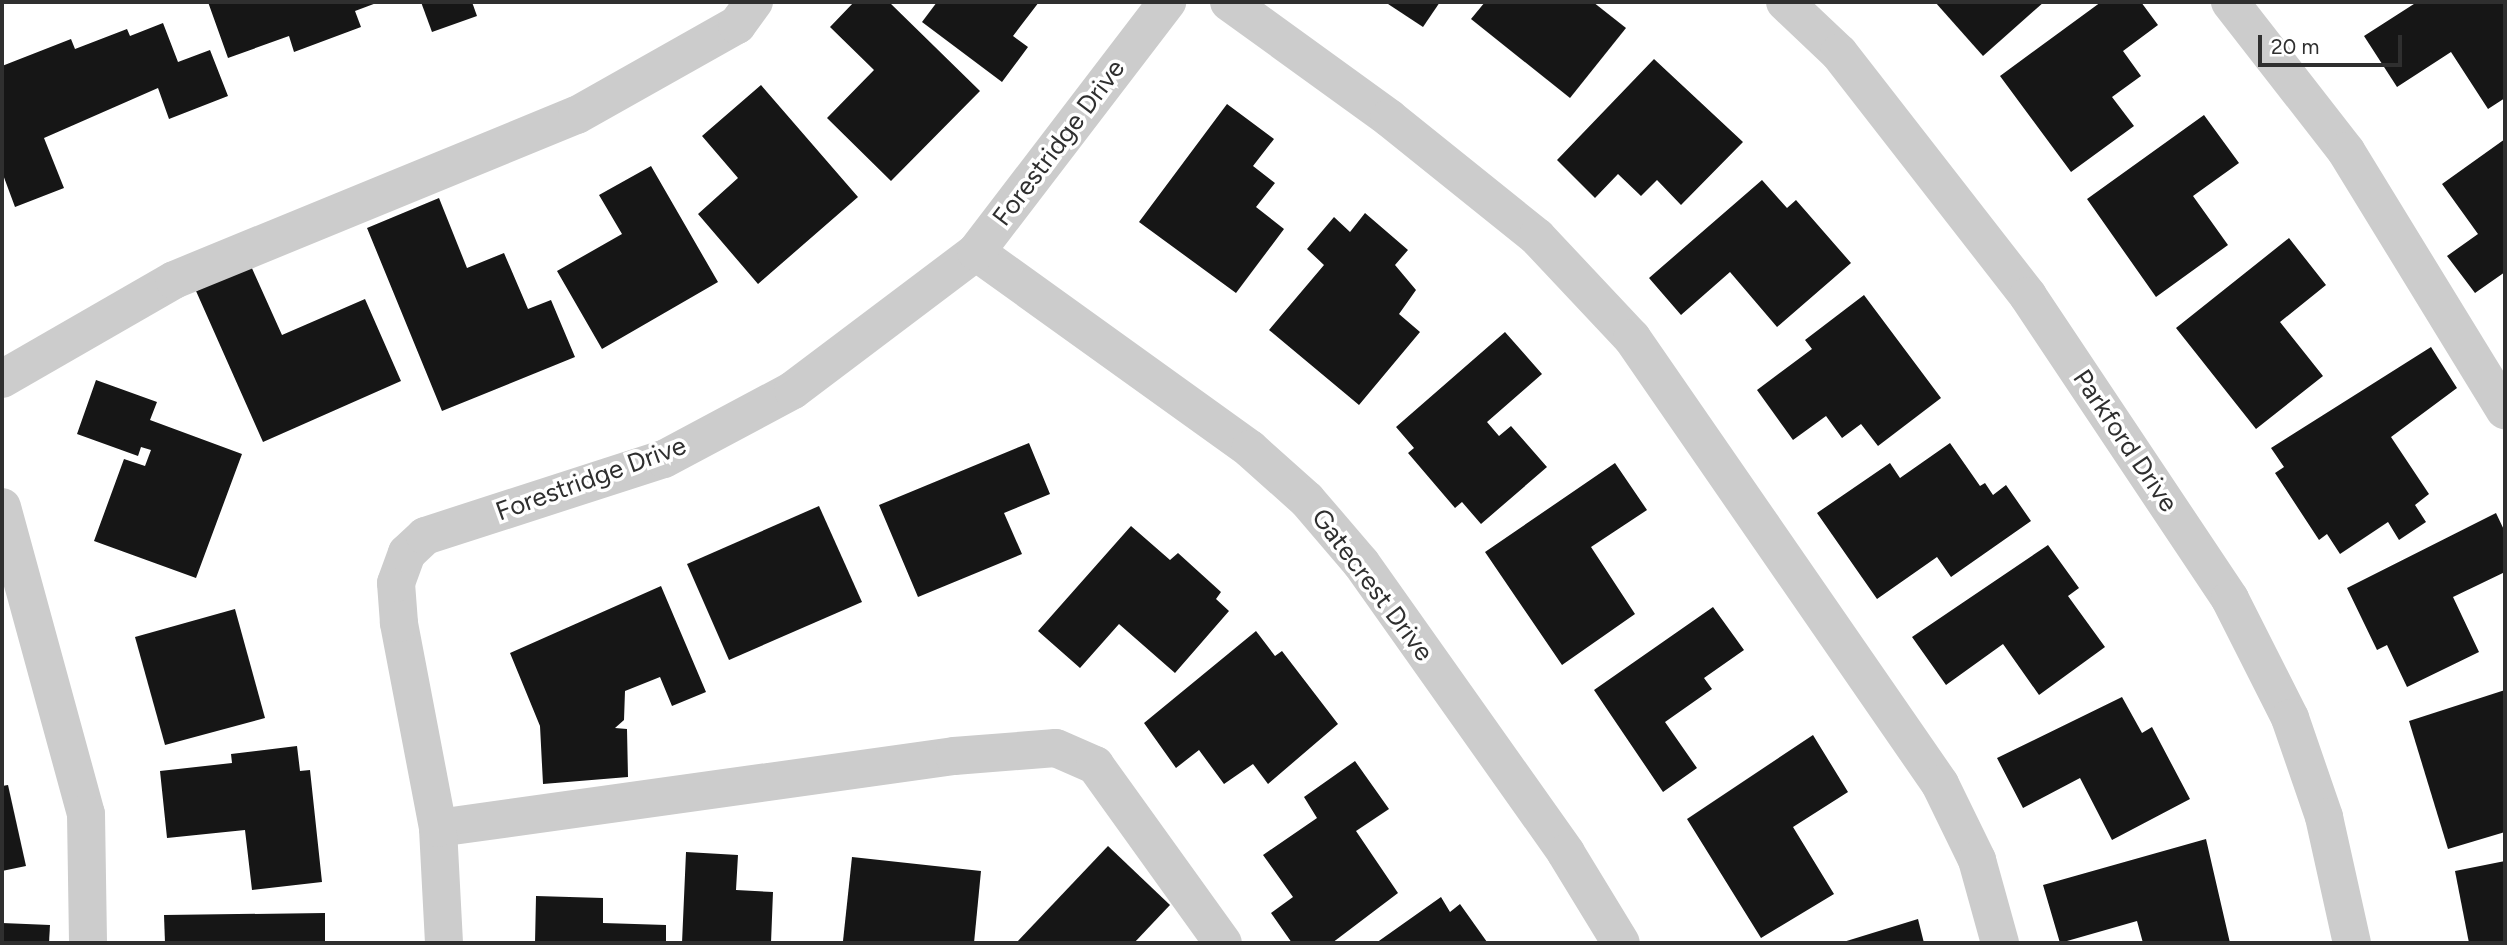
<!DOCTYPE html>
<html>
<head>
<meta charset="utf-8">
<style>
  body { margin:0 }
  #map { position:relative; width:2507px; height:945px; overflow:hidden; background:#fff; font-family:Figtree,sans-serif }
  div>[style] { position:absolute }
  .building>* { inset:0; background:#161616 }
  .minor>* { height:38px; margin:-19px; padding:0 19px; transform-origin:19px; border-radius:19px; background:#ccc }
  span { translate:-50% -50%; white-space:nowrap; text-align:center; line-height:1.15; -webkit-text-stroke:7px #fff; paint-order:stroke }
  .street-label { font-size:26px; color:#2f2f2f }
  .frame { position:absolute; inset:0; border:4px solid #2f2f2f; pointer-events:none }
  .scale { position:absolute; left:2258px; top:35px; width:144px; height:32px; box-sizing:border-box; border:4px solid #2f2f2f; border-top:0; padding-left:9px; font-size:21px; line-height:24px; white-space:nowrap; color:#2f2f2f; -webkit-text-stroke:5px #fff; paint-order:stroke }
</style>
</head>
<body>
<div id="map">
  <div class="building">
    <div style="clip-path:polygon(208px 2px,379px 2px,355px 11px,361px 27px,294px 52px,289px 36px,228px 58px)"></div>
    <div style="clip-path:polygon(421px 2px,472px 2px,477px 16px,432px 32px)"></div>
    <div style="clip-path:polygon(854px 2px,889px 2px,980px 91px,891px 181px,827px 118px,874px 70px,830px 27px)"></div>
    <div style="clip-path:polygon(937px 2px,1039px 2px,1013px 36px,1028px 47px,1002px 82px,922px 22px)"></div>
    <div style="clip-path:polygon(1385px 2px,1440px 2px,1423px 27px)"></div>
    <div style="clip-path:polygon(1485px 2px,1593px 2px,1626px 28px,1570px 98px,1471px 19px)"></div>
    <div style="clip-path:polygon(1935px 2px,2044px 2px,1983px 56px)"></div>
    <div style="clip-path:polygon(2101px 2px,2141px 2px,2158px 25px,2123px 51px,2141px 76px,2112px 97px,2134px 126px,2071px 172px,2000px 76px)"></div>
    <div style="clip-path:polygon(2417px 2px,2505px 2px,2505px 98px,2488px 109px,2451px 52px,2397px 87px,2364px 36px)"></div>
    <div style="clip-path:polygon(163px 23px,178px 62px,210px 50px,228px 96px,169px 119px,158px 88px,44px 138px,64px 188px,15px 207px,2px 172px,2px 66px,71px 39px,75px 49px,127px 29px,130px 36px)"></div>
    <div style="clip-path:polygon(1654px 59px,1743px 142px,1681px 205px,1657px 180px,1641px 196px,1618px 174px,1595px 198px,1557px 160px)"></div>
    <div style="clip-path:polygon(761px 85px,858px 197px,758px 284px,698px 214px,738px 178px,702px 136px)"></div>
    <div style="clip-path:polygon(1227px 104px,1274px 139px,1253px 166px,1275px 183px,1256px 207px,1284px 229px,1236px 293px,1139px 222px)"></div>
    <div style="clip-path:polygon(2204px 115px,2239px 163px,2193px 196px,2228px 245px,2156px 297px,2087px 199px)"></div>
    <div style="clip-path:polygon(2505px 139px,2505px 272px,2475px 293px,2447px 256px,2478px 234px,2442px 184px)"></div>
    <div style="clip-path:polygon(651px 166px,718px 282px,602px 349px,557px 271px,622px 234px,599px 195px)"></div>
    <div style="clip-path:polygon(1762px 180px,1787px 208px,1796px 200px,1851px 263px,1777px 327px,1730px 272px,1681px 315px,1649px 278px)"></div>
    <div style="clip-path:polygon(439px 198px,467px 268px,504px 253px,528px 309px,551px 300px,575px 357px,442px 411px,367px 228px)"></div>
    <div style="clip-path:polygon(1365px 213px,1408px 250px,1395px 265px,1416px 290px,1399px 314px,1420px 332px,1359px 405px,1269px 330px,1324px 265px,1307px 249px,1334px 217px,1350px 232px)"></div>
    <div style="clip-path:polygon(2289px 238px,2326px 285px,2280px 322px,2323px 376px,2256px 429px,2176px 328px)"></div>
    <div style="clip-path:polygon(251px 266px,282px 335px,365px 299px,401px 381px,263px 442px,196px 291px)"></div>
    <div style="clip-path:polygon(1864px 295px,1941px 398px,1878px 446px,1861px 424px,1842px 438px,1826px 416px,1793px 440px,1757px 390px,1812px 349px,1805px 340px)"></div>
    <div style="clip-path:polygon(1505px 332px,1542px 374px,1487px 422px,1499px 436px,1511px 426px,1547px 467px,1481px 524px,1462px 502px,1455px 508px,1408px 453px,1414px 448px,1396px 427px)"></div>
    <div style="clip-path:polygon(2431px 347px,2457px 388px,2391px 437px,2429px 494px,2415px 505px,2426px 522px,2399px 540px,2388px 522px,2340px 554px,2327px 534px,2319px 540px,2275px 473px,2284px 467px,2271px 448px)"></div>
    <div style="clip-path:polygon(96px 380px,157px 402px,150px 420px,242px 454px,196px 578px,94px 541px,124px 459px,145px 466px,151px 450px,141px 447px,138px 456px,77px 434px)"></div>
    <div style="clip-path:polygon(1029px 443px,1050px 494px,1004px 513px,1022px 554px,918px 597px,879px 505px)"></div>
    <div style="clip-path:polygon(1950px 443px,1980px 486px,1985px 483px,1993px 495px,2006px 485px,2031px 521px,1951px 577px,1937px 557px,1877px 599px,1817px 513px,1890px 463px,1900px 478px)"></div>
    <div style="clip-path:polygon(1615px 463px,1647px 510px,1591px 547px,1635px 614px,1562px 665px,1485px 552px)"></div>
    <div style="clip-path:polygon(819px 506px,862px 602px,729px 660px,687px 564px)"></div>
    <div style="clip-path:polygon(2496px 513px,2505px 532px,2505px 572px,2453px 597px,2479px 652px,2407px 687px,2387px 645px,2377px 650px,2347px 588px)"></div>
    <div style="clip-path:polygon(1131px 526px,1170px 560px,1178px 553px,1221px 592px,1216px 599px,1229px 611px,1175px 673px,1119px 624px,1080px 668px,1038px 631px)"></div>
    <div style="clip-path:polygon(2048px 545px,2079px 588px,2068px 596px,2105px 647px,2039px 695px,2003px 644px,1946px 685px,1912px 637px)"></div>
    <div style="clip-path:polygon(661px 586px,706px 692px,672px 706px,660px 677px,625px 691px,624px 720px,615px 728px,627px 729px,628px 777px,543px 784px,540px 726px,510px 653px)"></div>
    <div style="clip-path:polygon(1713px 607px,1744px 650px,1704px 678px,1712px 689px,1665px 722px,1697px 768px,1663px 792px,1594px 690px)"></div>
    <div style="clip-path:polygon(235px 609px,265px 718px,165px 745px,135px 637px)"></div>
    <div style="clip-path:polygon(1256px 631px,1275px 656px,1282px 651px,1338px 724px,1268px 784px,1253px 764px,1224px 784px,1199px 750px,1176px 768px,1144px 723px)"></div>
    <div style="clip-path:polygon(2505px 690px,2505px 832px,2448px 849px,2409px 721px)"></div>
    <div style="clip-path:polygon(2122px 697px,2142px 733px,2152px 727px,2190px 799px,2112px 840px,2080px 778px,2023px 808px,1997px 758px)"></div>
    <div style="clip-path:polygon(1813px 735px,1848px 792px,1793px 827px,1834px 894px,1761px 938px,1687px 819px)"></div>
    <div style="clip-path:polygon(297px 746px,300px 771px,310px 770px,322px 882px,252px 890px,245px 830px,167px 838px,160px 771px,232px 763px,231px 754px)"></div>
    <div style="clip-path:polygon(1355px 761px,1389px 809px,1356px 831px,1398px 893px,1332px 943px,1292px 943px,1271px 913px,1293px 897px,1263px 855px,1317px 818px,1304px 797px)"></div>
    <div style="clip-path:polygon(8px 785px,26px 866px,2px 871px,2px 786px)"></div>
    <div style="clip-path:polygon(2206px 839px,2230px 943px,2143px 943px,2137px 921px,2060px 943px,2043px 885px)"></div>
    <div style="clip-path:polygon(1108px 846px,1170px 905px,1134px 943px,1016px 943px)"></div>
    <div style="clip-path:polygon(686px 852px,738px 855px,736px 890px,773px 892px,771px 943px,682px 943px)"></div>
    <div style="clip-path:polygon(852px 857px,981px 871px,974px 943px,843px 941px)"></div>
    <div style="clip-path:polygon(2505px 861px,2505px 943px,2469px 943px,2455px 871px)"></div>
    <div style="clip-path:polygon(536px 896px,603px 898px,603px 923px,666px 925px,666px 943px,535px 943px)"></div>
    <div style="clip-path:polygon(1441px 897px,1450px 912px,1460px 904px,1487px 942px,1376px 943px)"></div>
    <div style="clip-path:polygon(325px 913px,325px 943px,165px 943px,164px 915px)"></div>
    <div style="clip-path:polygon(1918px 919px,1924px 943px,1840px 943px)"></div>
    <div style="clip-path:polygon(2px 923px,50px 925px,49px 943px,2px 943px)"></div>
  </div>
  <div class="minor">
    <div style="left:1229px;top:2px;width:198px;rotate:35.9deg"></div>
    <div style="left:1389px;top:118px;width:190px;rotate:38.8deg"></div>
    <div style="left:1537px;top:237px;width:139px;rotate:46.8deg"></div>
    <div style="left:1632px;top:338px;width:542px;rotate:55.37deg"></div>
    <div style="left:1940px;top:784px;width:85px;rotate:64deg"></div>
    <div style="left:1977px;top:860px;width:86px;rotate:74.5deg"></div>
    <div style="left:1785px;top:2px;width:74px;rotate:43.4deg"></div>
    <div style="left:1839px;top:53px;width:308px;rotate:52.1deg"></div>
    <div style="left:2028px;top:296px;width:364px;rotate:56.3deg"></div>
    <div style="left:2230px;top:599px;width:133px;rotate:63.2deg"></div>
    <div style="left:2290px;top:718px;width:105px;rotate:71deg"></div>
    <div style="left:2324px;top:817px;width:129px;rotate:77.5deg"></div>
    <div style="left:2230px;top:2px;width:189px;rotate:52.1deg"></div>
    <div style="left:2346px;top:151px;width:304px;rotate:58.5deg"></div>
    <div style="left:976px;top:252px;width:337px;rotate:35.7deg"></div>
    <div style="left:1250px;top:449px;width:76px;rotate:41.8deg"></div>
    <div style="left:1307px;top:500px;width:83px;rotate:49.4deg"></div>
    <div style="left:1361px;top:563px;width:355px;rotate:54.7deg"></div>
    <div style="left:1566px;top:853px;width:105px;rotate:58.6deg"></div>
    <div style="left:2px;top:379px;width:198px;rotate:-29.9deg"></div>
    <div style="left:174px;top:280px;width:435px;rotate:-22.3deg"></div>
    <div style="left:577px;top:115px;width:184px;rotate:-29.4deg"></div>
    <div style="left:737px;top:25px;width:29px;rotate:-54deg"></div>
    <div style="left:2px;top:507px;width:318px;rotate:74.7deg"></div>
    <div style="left:86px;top:814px;width:129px;rotate:89.1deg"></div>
    <div style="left:438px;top:828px;width:521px;rotate:-7.94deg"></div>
    <div style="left:954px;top:756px;width:102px;rotate:-4.5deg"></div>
    <div style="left:1056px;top:748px;width:43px;rotate:23.6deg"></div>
    <div style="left:1095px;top:765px;width:219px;rotate:54.3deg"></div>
    <div style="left:444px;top:943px;width:115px;rotate:-93deg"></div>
    <div style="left:438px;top:828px;width:209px;rotate:-100.8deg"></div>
    <div style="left:399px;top:623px;width:40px;rotate:-94.3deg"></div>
    <div style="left:396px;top:583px;width:32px;rotate:-70deg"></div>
    <div style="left:407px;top:553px;width:25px;rotate:-43deg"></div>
    <div style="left:425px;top:536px;width:251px;rotate:-17.9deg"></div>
    <div style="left:664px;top:459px;width:146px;rotate:-28.1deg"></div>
    <div style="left:793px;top:390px;width:229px;rotate:-37deg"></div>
    <div style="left:976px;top:252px;width:315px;rotate:-52.6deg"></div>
  </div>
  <div class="street-label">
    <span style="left:1059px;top:143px;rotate:-53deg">Forestridge Drive</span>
    <span style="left:2125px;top:441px;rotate:56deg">Parkford Drive</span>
    <span style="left:591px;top:479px;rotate:-20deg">Forestridge Drive</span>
    <span style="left:1372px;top:585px;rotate:53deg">Gatecrest Drive</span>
  </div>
  <div class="frame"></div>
  <div class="scale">20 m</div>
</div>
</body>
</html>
